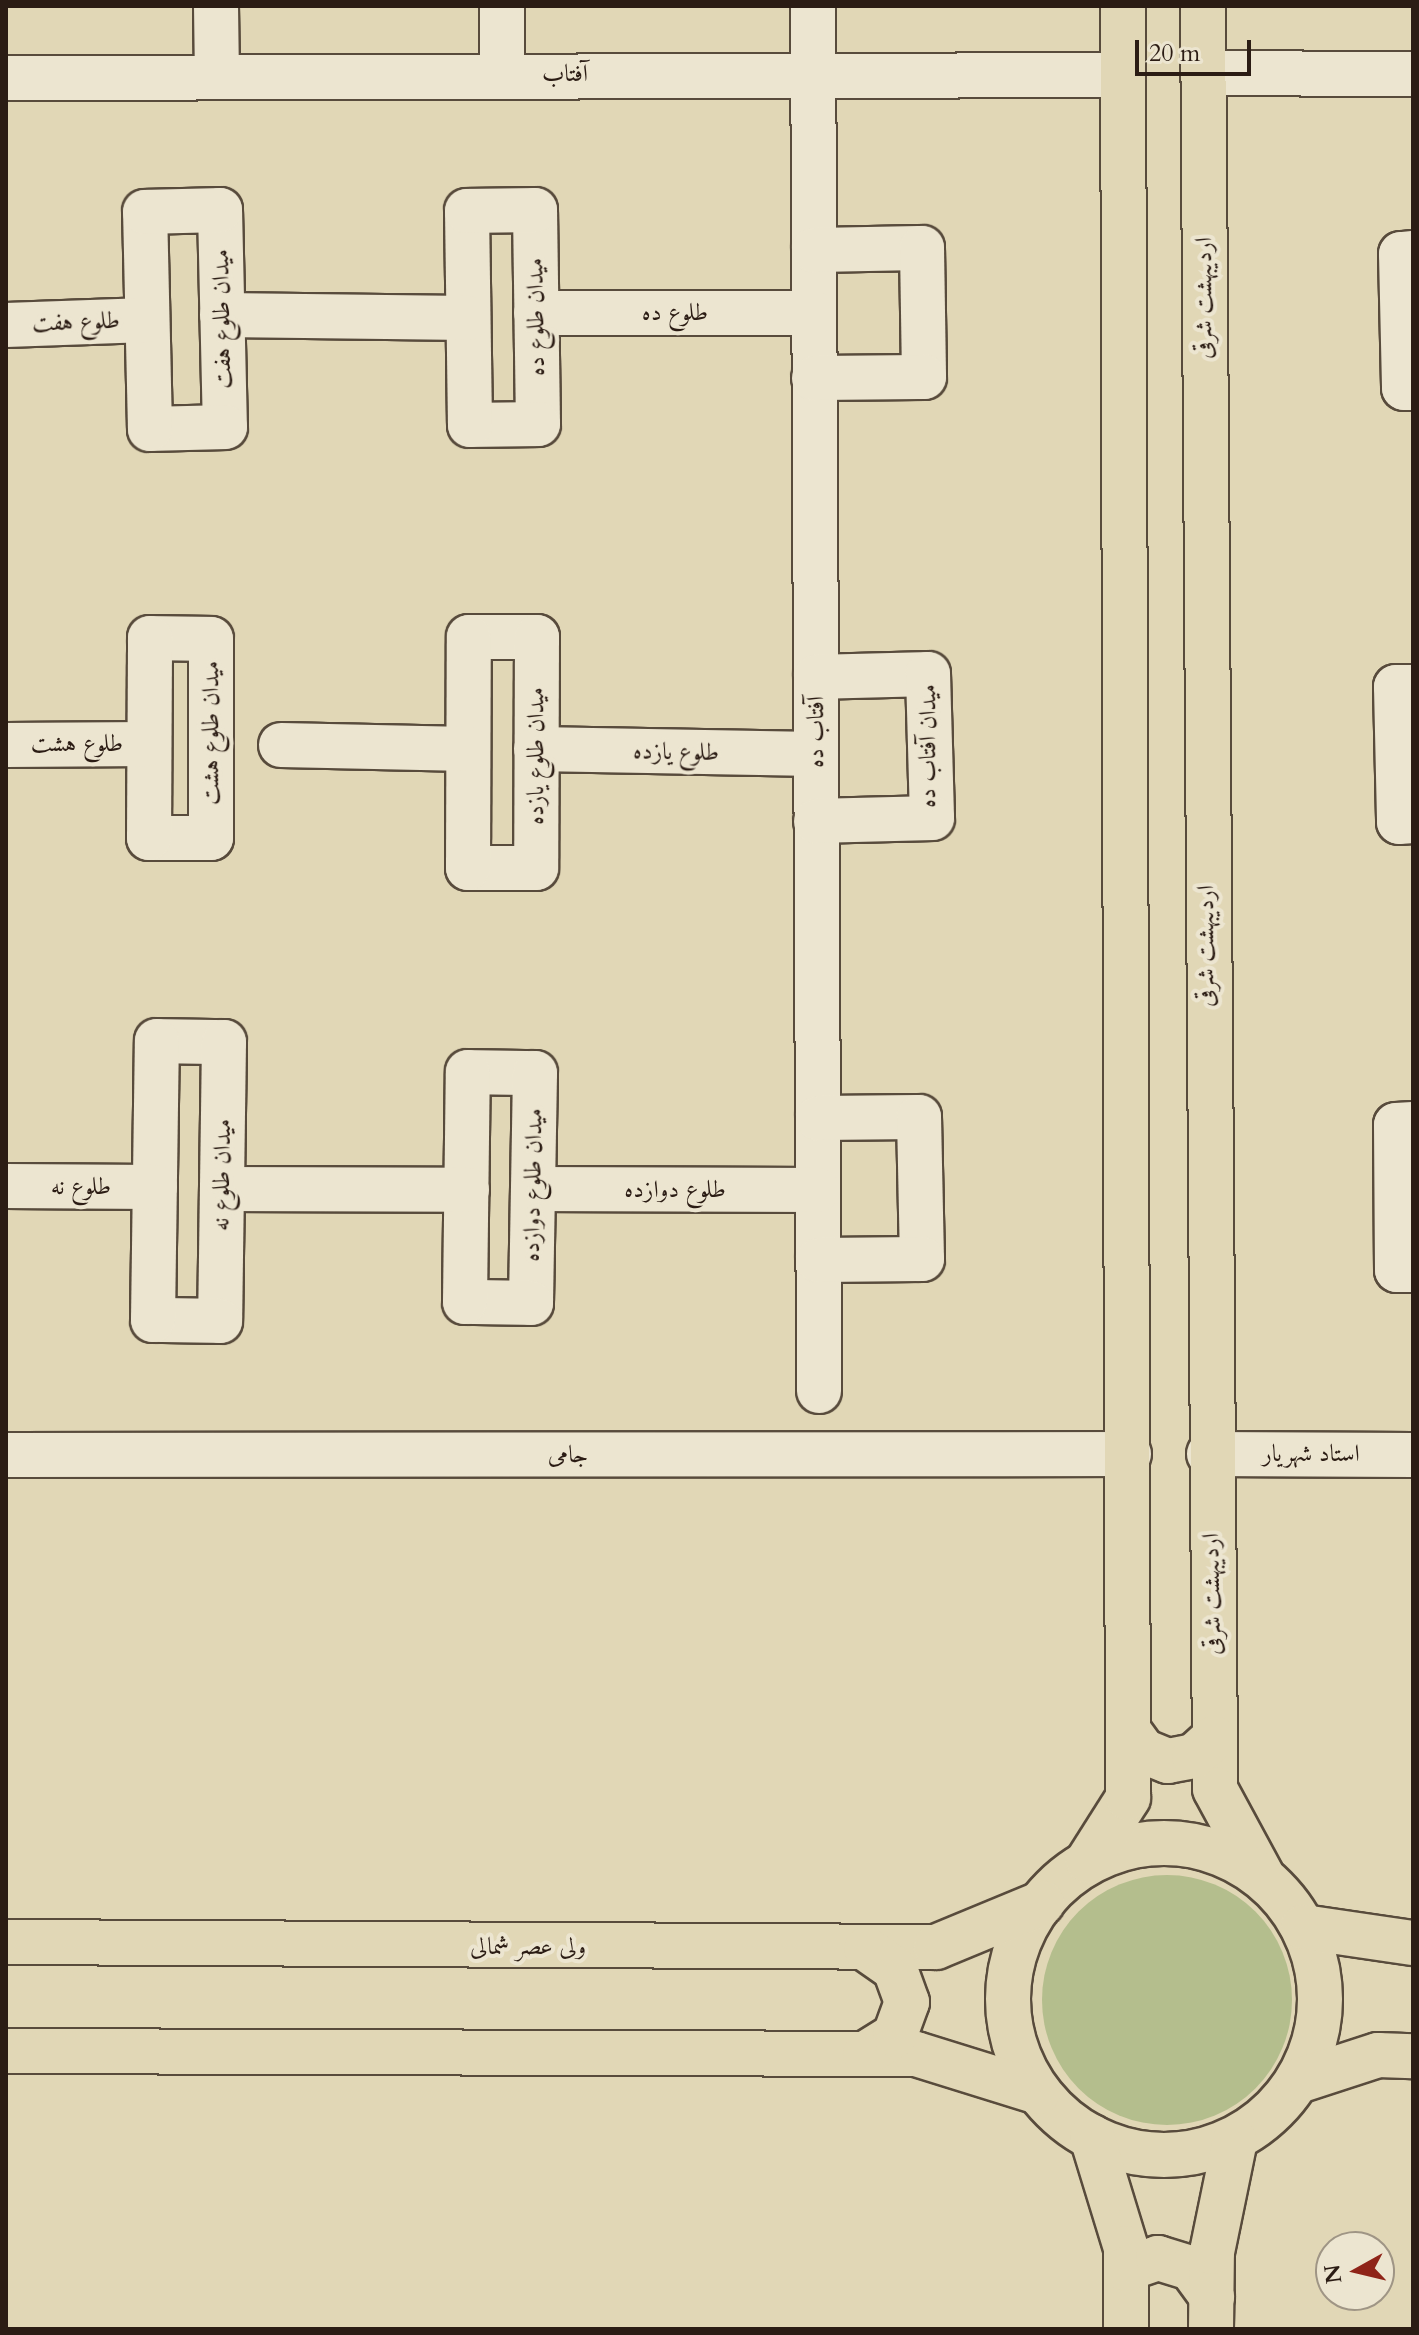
<!DOCTYPE html>
<html>
<head>
<meta charset="utf-8">
<style>
  body { margin:0 }
  #map { position:relative; width:1419px; height:2335px; overflow:hidden; background:#e1d7b6; font-family:Cardo,Amiri,serif }
  div>[style] { position:absolute }
  .green>* { inset:0; background:#b4be8d }
  .round { border-radius:50% }
  .roads { filter:drop-shadow(2px 0 #584b3c) drop-shadow(-2px 0 #584b3c) drop-shadow(0 2px #584b3c) drop-shadow(0 -2px #584b3c) }
  .minor>* { height:44px; margin:-22px; padding:0 22px; transform-origin:22px; border-radius:22px; background:#ece5d0 }
  .major>* { height:44px; margin:-22px; padding:0 22px; transform-origin:22px; border-radius:22px; background:#e1d7b6 }
  .major>.ring { margin:-22px; padding:0; box-sizing:content-box; background:none; border:44px solid #e1d7b6; border-radius:50% }
  span { translate:-50% -50%; white-space:nowrap; text-align:center; line-height:1.15; -webkit-text-stroke:8px #ece5d0; paint-order:stroke }
  .street-label { font-size:24px; color:#2b1c14 }
  .frame { position:absolute; inset:0; border:8px solid #2b1c14; pointer-events:none }
  .north { position:absolute; left:1315px; top:2231px; width:80px; height:80px; box-sizing:border-box; background:#ece5d0; border:2px solid #9f9585; border-radius:50%; rotate:262deg; font-size:22px; font-weight:700; line-height:32px; text-align:center; color:#2b1c14 }
  .north::after { content:''; display:block; margin:auto; width:28px; height:36px; background:#8f2418; clip-path:polygon(50% 0,100% 100%,50% 72%,0 100%) }
  .scale { position:absolute; left:1135px; top:40px; width:116px; height:36px; box-sizing:border-box; border:4px solid #2b1c14; border-top:0; padding-left:10px; font-size:24px; line-height:28px; white-space:nowrap; color:#2b1c14; -webkit-text-stroke:6px #ece5d0; paint-order:stroke }
</style>
</head>
<body>
<div id="map">
  <div class="green">
    <div class="round" style="left:1042px;top:1875px;width:250px;height:250px"></div>
  </div>
  <div class="roads">
    <div class="minor">
      <div style="left:216px;top:6px;width:70px;rotate:89.2deg"></div>
      <div style="left:813px;top:6px;width:1385px;rotate:89.75deg"></div>
      <div style="left:1204px;top:73px;width:209px;rotate:0.3deg"></div>
      <div style="left:502px;top:75px;width:69px;rotate:-90deg"></div>
      <div style="left:6px;top:78px;width:1117px;rotate:-0.15deg"></div>
      <div style="left:220px;top:210px;width:217px;rotate:88.7deg"></div>
      <div style="left:225px;top:427px;width:75px;rotate:178.5deg"></div>
      <div style="left:150px;top:429px;width:217px;rotate:-91.3deg"></div>
      <div style="left:145px;top:212px;width:75px;rotate:-1.5deg"></div>
      <div style="left:535px;top:210px;width:214px;rotate:89.2deg"></div>
      <div style="left:538px;top:424px;width:68px;rotate:179.2deg"></div>
      <div style="left:470px;top:425px;width:214px;rotate:-90.8deg"></div>
      <div style="left:467px;top:211px;width:68px;rotate:-0.8deg"></div>
      <div style="left:814px;top:250px;width:108px;rotate:-1.1deg"></div>
      <div style="left:922px;top:248px;width:129px;rotate:89.1deg"></div>
      <div style="left:924px;top:377px;width:110px;rotate:179.5deg"></div>
      <div style="left:1413px;top:253px;width:12px;rotate:175deg"></div>
      <div style="left:1401px;top:254px;width:134px;rotate:88.7deg"></div>
      <div style="left:1404px;top:388px;width:9px"></div>
      <div style="left:536px;top:313px;width:278px"></div>
      <div style="left:222px;top:315px;width:246px;rotate:0.7deg"></div>
      <div style="left:6px;top:325px;width:141px;rotate:-2deg"></div>
      <div style="left:469px;top:637px;width:68px"></div>
      <div style="left:537px;top:637px;width:231px;rotate:90.2deg"></div>
      <div style="left:536px;top:868px;width:68px;rotate:180deg"></div>
      <div style="left:468px;top:868px;width:231px;rotate:-89.8deg"></div>
      <div style="left:150px;top:638px;width:61px;rotate:0.9deg"></div>
      <div style="left:211px;top:639px;width:199px;rotate:90deg"></div>
      <div style="left:211px;top:838px;width:62px;rotate:180deg"></div>
      <div style="left:149px;top:838px;width:200px;rotate:-89.7deg"></div>
      <div style="left:816px;top:677px;width:112px;rotate:-1.5deg"></div>
      <div style="left:928px;top:674px;width:144px;rotate:88.4deg"></div>
      <div style="left:932px;top:818px;width:116px;rotate:178.5deg"></div>
      <div style="left:1413px;top:687px;width:17px;rotate:180deg"></div>
      <div style="left:1396px;top:687px;width:135px;rotate:88.7deg"></div>
      <div style="left:1399px;top:822px;width:14px;rotate:-4deg"></div>
      <div style="left:6px;top:745px;width:143px;rotate:-0.4deg"></div>
      <div style="left:281px;top:745px;width:187px;rotate:1.2deg"></div>
      <div style="left:536px;top:749px;width:280px;rotate:1deg"></div>
      <div style="left:157px;top:1041px;width:67px;rotate:0.9deg"></div>
      <div style="left:224px;top:1042px;width:279px;rotate:90.8deg"></div>
      <div style="left:220px;top:1321px;width:67px;rotate:-179.1deg"></div>
      <div style="left:153px;top:1320px;width:279px;rotate:-89.2deg"></div>
      <div style="left:468px;top:1072px;width:67px;rotate:0.9deg"></div>
      <div style="left:535px;top:1073px;width:230px;rotate:91deg"></div>
      <div style="left:531px;top:1303px;width:66px;rotate:-179.1deg"></div>
      <div style="left:465px;top:1302px;width:230px;rotate:-89.3deg"></div>
      <div style="left:818px;top:1118px;width:101px;rotate:-0.6deg"></div>
      <div style="left:919px;top:1117px;width:142px;rotate:88.8deg"></div>
      <div style="left:922px;top:1259px;width:104px;rotate:179.4deg"></div>
      <div style="left:1413px;top:1124px;width:17px;rotate:177deg"></div>
      <div style="left:1396px;top:1125px;width:145px;rotate:89.6deg"></div>
      <div style="left:1397px;top:1270px;width:16px"></div>
      <div style="left:6px;top:1186px;width:149px;rotate:0.4deg"></div>
      <div style="left:222px;top:1189px;width:245px;rotate:0.2deg"></div>
      <div style="left:533px;top:1189px;width:285px;rotate:0.2deg"></div>
      <div style="left:1209px;top:1454px;width:204px;rotate:0.3deg"></div>
      <div style="left:6px;top:1455px;width:1123px;rotate:-0.05deg"></div>
    </div>
    <div class="major">
      <div style="left:1203px;top:6px;width:1783px;rotate:89.61deg"></div>
      <div style="left:1215px;top:1789px;width:97px;rotate:61.6deg"></div>
      <div style="left:1128px;top:1730px;width:26px;rotate:54deg"></div>
      <div style="left:1143px;top:1751px;width:27px;rotate:22deg"></div>
      <div style="left:1168px;top:1761px;width:26px;rotate:-11deg"></div>
      <div style="left:1194px;top:1756px;width:27px;rotate:-42deg"></div>
      <div class="ring" style="left:1008px;top:1843px;width:268px;height:268px"></div>
      <div style="left:1088px;top:1861px;width:75px;rotate:-57.6deg"></div>
      <div style="left:1128px;top:1798px;width:1792px;rotate:-90.16deg"></div>
      <div style="left:1303px;top:1927px;width:111px;rotate:8.3deg"></div>
      <div style="left:6px;top:1942px;width:930px;rotate:0.31deg"></div>
      <div style="left:936px;top:1947px;width:115px;rotate:-22.5deg"></div>
      <div style="left:6px;top:2051px;width:910px;rotate:0.19deg"></div>
      <div style="left:916px;top:2054px;width:128px;rotate:17.3deg"></div>
      <div style="left:865px;top:2054px;width:36px;rotate:-32deg"></div>
      <div style="left:895px;top:2035px;width:35px;rotate:-70deg"></div>
      <div style="left:907px;top:2002px;width:35px;rotate:-110deg"></div>
      <div style="left:895px;top:1969px;width:35px;rotate:-145deg"></div>
      <div style="left:1298px;top:2081px;width:84px;rotate:-18deg"></div>
      <div style="left:1378px;top:2055px;width:35px;rotate:2deg"></div>
      <div style="left:1092px;top:2137px;width:116px;rotate:73deg"></div>
      <div style="left:1126px;top:2248px;width:81px;rotate:90deg"></div>
      <div style="left:1126px;top:2269px;width:34px;rotate:-19deg"></div>
      <div style="left:1158px;top:2258px;width:34px;rotate:17deg"></div>
      <div style="left:1191px;top:2268px;width:36px;rotate:54deg"></div>
      <div style="left:1211px;top:2329px;width:77px;rotate:-89.3deg"></div>
      <div style="left:1212px;top:2252px;width:114px;rotate:-78.4deg"></div>
    </div>
  </div>
  <div class="street-label">
    <span style="left:565px;top:74px">آفتاب</span>
    <span style="left:1204px;top:298px;rotate:-90deg">اردیبهشت شرقی</span>
    <span style="left:675px;top:313px">طلوع ده</span>
    <span style="left:536px;top:317px;rotate:-91deg">میدان طلوع ده</span>
    <span style="left:222px;top:319px;rotate:-91deg">میدان طلوع هفت</span>
    <span style="left:76px;top:322px;rotate:-2deg">طلوع هفت</span>
    <span style="left:816px;top:732px;rotate:-90deg">آفتاب ده</span>
    <span style="left:211px;top:733px;rotate:-90deg">میدان طلوع هشت</span>
    <span style="left:77px;top:744px">طلوع هشت</span>
    <span style="left:928px;top:746px;rotate:-90deg">میدان آفتاب ده</span>
    <span style="left:676px;top:752px;rotate:1deg">طلوع یازده</span>
    <span style="left:536px;top:756px;rotate:-90deg">میدان طلوع یازده</span>
    <span style="left:1206px;top:946px;rotate:-90deg">اردیبهشت شرقی</span>
    <span style="left:222px;top:1175px;rotate:-89deg">میدان طلوع نه</span>
    <span style="left:533px;top:1185px;rotate:-89deg">میدان طلوع دوازده</span>
    <span style="left:81px;top:1187px">طلوع نه</span>
    <span style="left:675px;top:1190px">طلوع دوازده</span>
    <span style="left:1311px;top:1454px">استاد شهریار</span>
    <span style="left:568px;top:1455px">جامی</span>
    <span style="left:1212px;top:1594px;rotate:-91deg">اردیبهشت شرقی</span>
    <span style="left:528px;top:1947px">ولی عصر شمالی</span>
  </div>
  <div class="frame"></div>
  <div class="north">N</div>
  <div class="scale">20 m</div>
</div>
</body>
</html>
